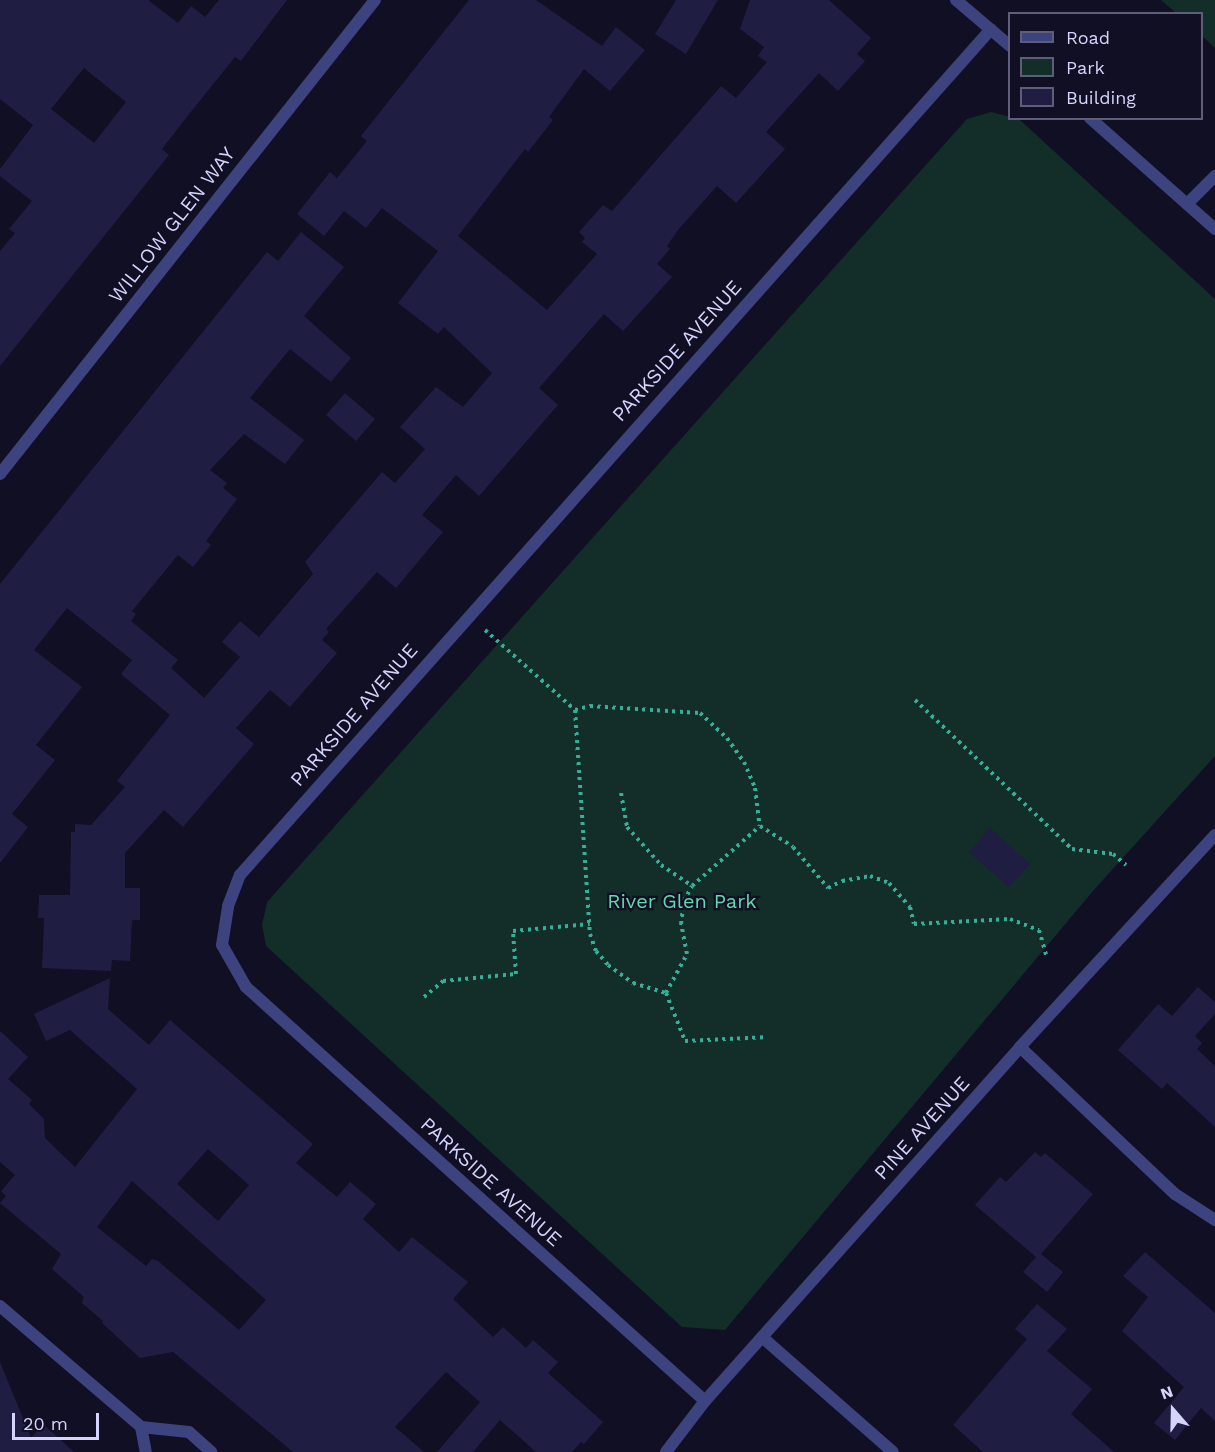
<!DOCTYPE html>
<html>
<head>
<meta charset="utf-8">
<style>
  body { margin:0 }
  #map { position:relative; width:1215px; height:1452px; overflow:hidden; background:#100f23; font-family:"Work Sans",sans-serif }
  div>[style] { position:absolute }
  .green>* { inset:0; background:#132d29 }
  .building>* { inset:0; background:#201d43 }
  .path>* { height:4px; margin-top:-2px; transform-origin:0; background:repeating-linear-gradient(90deg,#36af98 0 3px,transparent 0 7.5px) }
  .service>* { height:12px; margin:-6px; padding:0 6px; transform-origin:6px; border-radius:6px; background:#3d437f }
  .minor>* { height:12px; margin:-6px; padding:0 6px; transform-origin:6px; border-radius:6px; background:#3d437f }
  .tertiary>* { height:12px; margin:-6px; padding:0 6px; transform-origin:6px; border-radius:6px; background:#3d437f }
  span { translate:-50% -50%; white-space:nowrap; text-align:center; line-height:1.15; -webkit-text-stroke:4.5px #100f23; paint-order:stroke }
  .street-label { font-size:20px; color:#d4d4fd }
  .park-label { font-size:20px; color:#64d9ad }
  .legend { position:absolute; left:1008px; top:12px; width:195px; height:108px; box-sizing:border-box; background:#100f23; border:2px solid #5e5e7a; margin:0; padding:8px 10px; list-style:none; font-size:18px; color:#d4d4fd }
  .legend li { display:flex; align-items:center; gap:12px; height:30px }
  .legend b { width:30px; border:2px solid #5e5e7a }
  .north { position:absolute; left:1143px; top:1380px; width:60px; height:60px; -webkit-text-stroke:4px #100f23; paint-order:stroke; rotate:340deg; font-size:16px; font-weight:700; line-height:24px; text-align:center; color:#d4d4fd }
  .north::after { content:''; display:block; margin:auto; width:21px; height:27px; background:#d4d4fd; clip-path:polygon(50% 0,100% 100%,50% 72%,0 100%) }
  .scale { position:absolute; left:12px; top:1413px; width:87px; height:27px; box-sizing:border-box; border:3px solid #d4d4fd; border-top:0; padding-left:8px; font-size:18px; line-height:21px; white-space:nowrap; color:#d4d4fd; -webkit-text-stroke:4px #100f23; paint-order:stroke }
</style>
</head>
<body>
<div id="map">
  <div class="green">
    <div style="clip-path:polygon(1161px 0,1215px 0,1215px 48px,1202px 36px,1202px 14px,1176px 13px)"></div>
    <div style="clip-path:polygon(991px 112px,1019px 119px,1215px 299px,1215px 756px,1093px 891px,725px 1330px,682px 1327px,266px 946px,262px 925px,267px 902px,967px 119px)"></div>
  </div>
  <div class="building">
    <div style="clip-path:polygon(evenodd,0 0,148px 0,178px 23px,191px 6px,205px 17px,219px 0,287px 0,241px 61px,235px 57px,190px 113px,162px 149px,169px 155px,0 366px,0 251px,15px 233px,9px 229px,32px 201px,0 176px,0 169px,33px 125px,0 99px,0 0,84px 68px,126px 102px,94px 143px,51px 109px,84px 68px)"></div>
    <div style="clip-path:polygon(469px 0,536px 0,602px 46px,616px 27px,645px 50px,610px 91px,584px 69px,549px 117px,553px 120px,528px 152px,525px 149px,458px 236px,547px 310px,597px 254px,582px 242px,585px 238px,579px 232px,603px 205px,612px 211px,721px 86px,736px 98px,767px 62px,758px 56px,764px 47px,740px 29px,750px 0,829px 0,871px 38px,857px 54px,865px 61px,838px 91px,819px 73px,766px 132px,785px 149px,736px 203px,717px 186px,678px 230px,667px 246px,670px 249px,657px 264px,672px 277px,623px 331px,604px 314px,539px 388px,558px 405px,479px 496px,456px 475px,422px 515px,443px 532px,396px 588px,377px 572px,326px 629px,329px 632px,322px 640px,337px 653px,290px 707px,270px 690px,236px 728px,254px 744px,183px 827px,164px 810px,125px 853px,125px 888px,140px 888px,140px 920px,132px 920px,130px 961px,112px 960px,111px 971px,42px 968px,44px 918px,38px 918px,39px 895px,70px 895px,71px 832px,75px 832px,75px 824px,91px 825px,125px 787px,117px 781px,170px 715px,121px 674px,132px 660px,67px 608px,34px 650px,82px 687px,36px 745px,55px 760px,12px 814px,28px 827px,0 863px,0 584px,267px 252px,278px 261px,301px 232px,344px 267px,304px 316px,351px 358px,331px 382px,290px 349px,250px 398px,304px 440px,285px 464px,244px 434px,210px 470px,227px 483px,223px 488px,237px 499px,206px 541px,211px 545px,193px 567px,178px 555px,132px 611px,136px 614px,131px 621px,178px 660px,171px 668px,204px 698px,240px 657px,222px 642px,240px 621px,259px 637px,313px 574px,305px 562px,382px 472px,395px 483px,425px 449px,400px 427px,436px 387px,463px 407px,492px 373px,444px 327px,438px 334px,398px 303px,438px 251px,382px 208px,366px 228px,344px 211px,324px 236px,297px 214px,330px 172px,337px 178px,367px 141px,361px 136px)"></div>
    <div style="clip-path:polygon(676px 0,718px 0,686px 54px,655px 34px)"></div>
    <div style="clip-path:polygon(345px 393px,375px 419px,356px 441px,326px 415px)"></div>
    <div style="clip-path:polygon(990px 828px,1030px 864px,1009px 887px,969px 852px)"></div>
    <div style="clip-path:polygon(evenodd,110px 978px,108px 1009px,149px 1045px,170px 1020px,313px 1144px,296px 1163px,337px 1197px,350px 1182px,376px 1204px,363px 1219px,399px 1252px,412px 1237px,468px 1282px,453px 1299px,493px 1337px,503px 1327px,526px 1348px,533px 1340px,558px 1362px,548px 1373px,603px 1422px,584px 1444px,581px 1442px,572px 1452px,536px 1452px,500px 1420px,473px 1452px,437px 1452px,480px 1402px,446px 1372px,395px 1427px,424px 1452px,293px 1452px,173px 1352px,140px 1358px,102px 1323px,103px 1321px,82px 1303px,84px 1297px,52px 1269px,61px 1254px,0 1203px,6px 1196px,1px 1191px,15px 1175px,0 1162px,0 1031px,28px 1057px,8px 1079px,32px 1100px,29px 1104px,44px 1119px,45px 1138px,75px 1167px,137px 1089px,70px 1030px,46px 1041px,34px 1014px,110px 978px,208px 1149px,249px 1185px,218px 1221px,177px 1184px,208px 1149px,110px 978px,132px 1181px,266px 1300px,239px 1330px,158px 1261px,152px 1259px,146px 1266px,97px 1227px,132px 1181px)"></div>
    <div style="clip-path:polygon(1198px 987px,1215px 1002px,1215px 1014px,1195px 1036px,1202px 1043px,1197px 1049px,1215px 1066px,1215px 1127px,1167px 1083px,1162px 1089px,1118px 1050px,1158px 1004px,1172px 1016px)"></div>
    <div style="clip-path:polygon(1035px 1152px,1041px 1157px,1045px 1153px,1093px 1194px,1041px 1254px,1063px 1272px,1047px 1292px,1023px 1272px,1036px 1257px,975px 1205px,1000px 1177px,1006px 1182px)"></div>
    <div style="clip-path:polygon(1145px 1252px,1215px 1313px,1215px 1421px,1201px 1408px,1175px 1440px,1154px 1423px,1184px 1387px,1122px 1331px,1148px 1297px,1123px 1276px)"></div>
    <div style="clip-path:polygon(1037px 1304px,1067px 1329px,1047px 1351px,1092px 1389px,1071px 1414px,1114px 1452px,983px 1452px,953px 1425px,1027px 1339px,1015px 1329px)"></div>
    <div style="clip-path:polygon(0 1362px,31px 1438px,43px 1424px,74px 1452px,0 1452px)"></div>
  </div>
  <div class="path">
    <div style="left:485px;top:630px;width:120px;rotate:41.6deg"></div>
    <div style="left:575px;top:710px;width:16px;rotate:-15deg"></div>
    <div style="left:590px;top:706px;width:110px;rotate:3.6deg"></div>
    <div style="left:700px;top:713px;width:37px;rotate:43deg"></div>
    <div style="left:727px;top:738px;width:29px;rotate:55deg"></div>
    <div style="left:744px;top:762px;width:28px;rotate:67deg"></div>
    <div style="left:755px;top:788px;width:38px;rotate:83deg"></div>
    <div style="left:760px;top:826px;width:39px;rotate:32deg"></div>
    <div style="left:793px;top:847px;width:54px;rotate:49.5deg"></div>
    <div style="left:828px;top:888px;width:16px;rotate:-27deg"></div>
    <div style="left:842px;top:881px;width:28px;rotate:-10deg"></div>
    <div style="left:870px;top:876px;width:20px;rotate:20deg"></div>
    <div style="left:889px;top:883px;width:32px;rotate:49deg"></div>
    <div style="left:910px;top:907px;width:17px;rotate:77deg"></div>
    <div style="left:914px;top:924px;width:96px;rotate:-3deg"></div>
    <div style="left:1010px;top:919px;width:31px;rotate:21deg"></div>
    <div style="left:1039px;top:930px;width:26px;rotate:74deg"></div>
    <div style="left:915px;top:700px;width:216px;rotate:43.5deg"></div>
    <div style="left:1072px;top:849px;width:41px;rotate:7deg"></div>
    <div style="left:1113px;top:854px;width:17px;rotate:40deg"></div>
    <div style="left:575px;top:710px;width:225px;rotate:86.2deg"></div>
    <div style="left:590px;top:934px;width:18px;rotate:71deg"></div>
    <div style="left:596px;top:951px;width:18px;rotate:49deg"></div>
    <div style="left:608px;top:965px;width:31px;rotate:36deg"></div>
    <div style="left:633px;top:983px;width:34px;rotate:17deg"></div>
    <div style="left:666px;top:993px;width:52px;rotate:68.4deg"></div>
    <div style="left:685px;top:1041px;width:81px;rotate:-2.8deg"></div>
    <div style="left:621px;top:793px;width:35px;rotate:80deg"></div>
    <div style="left:627px;top:827px;width:51px;rotate:48.2deg"></div>
    <div style="left:661px;top:865px;width:37px;rotate:34deg"></div>
    <div style="left:666px;top:993px;width:44px;rotate:-61.7deg"></div>
    <div style="left:687px;top:954px;width:31px;rotate:-101deg"></div>
    <div style="left:681px;top:924px;width:23px;rotate:-83deg"></div>
    <div style="left:684px;top:901px;width:17px;rotate:-62deg"></div>
    <div style="left:692px;top:886px;width:91px;rotate:-41.4deg"></div>
    <div style="left:424px;top:997px;width:25px;rotate:-40deg"></div>
    <div style="left:443px;top:981px;width:73px;rotate:-5.5deg"></div>
    <div style="left:516px;top:974px;width:43px;rotate:-94deg"></div>
    <div style="left:513px;top:931px;width:77px;rotate:-5.2deg"></div>
  </div>
  <div class="service">
    <div style="left:1187px;top:204px;width:40px;rotate:-45deg"></div>
  </div>
  <div class="minor">
    <div style="left:0;top:474px;width:604px;rotate:-51.65deg"></div>
    <div style="left:1020px;top:1047px;width:214px;rotate:43.5deg"></div>
    <div style="left:1175px;top:1194px;width:48px;rotate:33deg"></div>
    <div style="left:0;top:1306px;width:186px;rotate:40.6deg"></div>
    <div style="left:141px;top:1427px;width:48px;rotate:5.9deg"></div>
    <div style="left:189px;top:1432px;width:30px;rotate:42deg"></div>
    <div style="left:762px;top:1337px;width:174px;rotate:41.3deg"></div>
    <div style="left:705px;top:1401px;width:618px;rotate:-137.95deg"></div>
    <div style="left:246px;top:987px;width:48px;rotate:-119.7deg"></div>
    <div style="left:222px;top:945px;width:39px;rotate:-81deg"></div>
    <div style="left:228px;top:906px;width:33px;rotate:-69deg"></div>
    <div style="left:240px;top:875px;width:1131px;rotate:-48.4deg"></div>
    <div style="left:141px;top:1427px;width:25px;rotate:79deg"></div>
  </div>
  <div class="tertiary">
    <div style="left:956px;top:0;width:71px;rotate:40.4deg"></div>
    <div style="left:1090px;top:118px;width:167px;rotate:41.6deg"></div>
    <div style="left:666px;top:1452px;width:64px;rotate:-52.6deg"></div>
    <div style="left:705px;top:1401px;width:474px;rotate:-48.3deg"></div>
    <div style="left:1020px;top:1047px;width:288px;rotate:-47.4deg"></div>
  </div>
  <div class="street-label">
    <span style="left:172px;top:225px;rotate:-52deg">WILLOW GLEN WAY</span>
    <span style="left:677px;top:351px;rotate:-48deg">PARKSIDE AVENUE</span>
    <span style="left:354px;top:715px;rotate:-49deg">PARKSIDE AVENUE</span>
    <span style="left:922px;top:1128px;rotate:-48deg">PINE AVENUE</span>
    <span style="left:491px;top:1182px;rotate:42deg">PARKSIDE AVENUE</span>
  </div>
  <div class="park-label">
    <span style="left:682px;top:901px">River Glen Park</span>
  </div>
  <ul class="legend">
  <li><b style="height:8px;background:#3d437f"></b>Road</li>
  <li><b style="height:16px;background:#132d29"></b>Park</li>
  <li><b style="height:16px;background:#201d43"></b>Building</li>
  </ul>
  <div class="north">N</div>
  <div class="scale">20 m</div>
</div>
</body>
</html>
